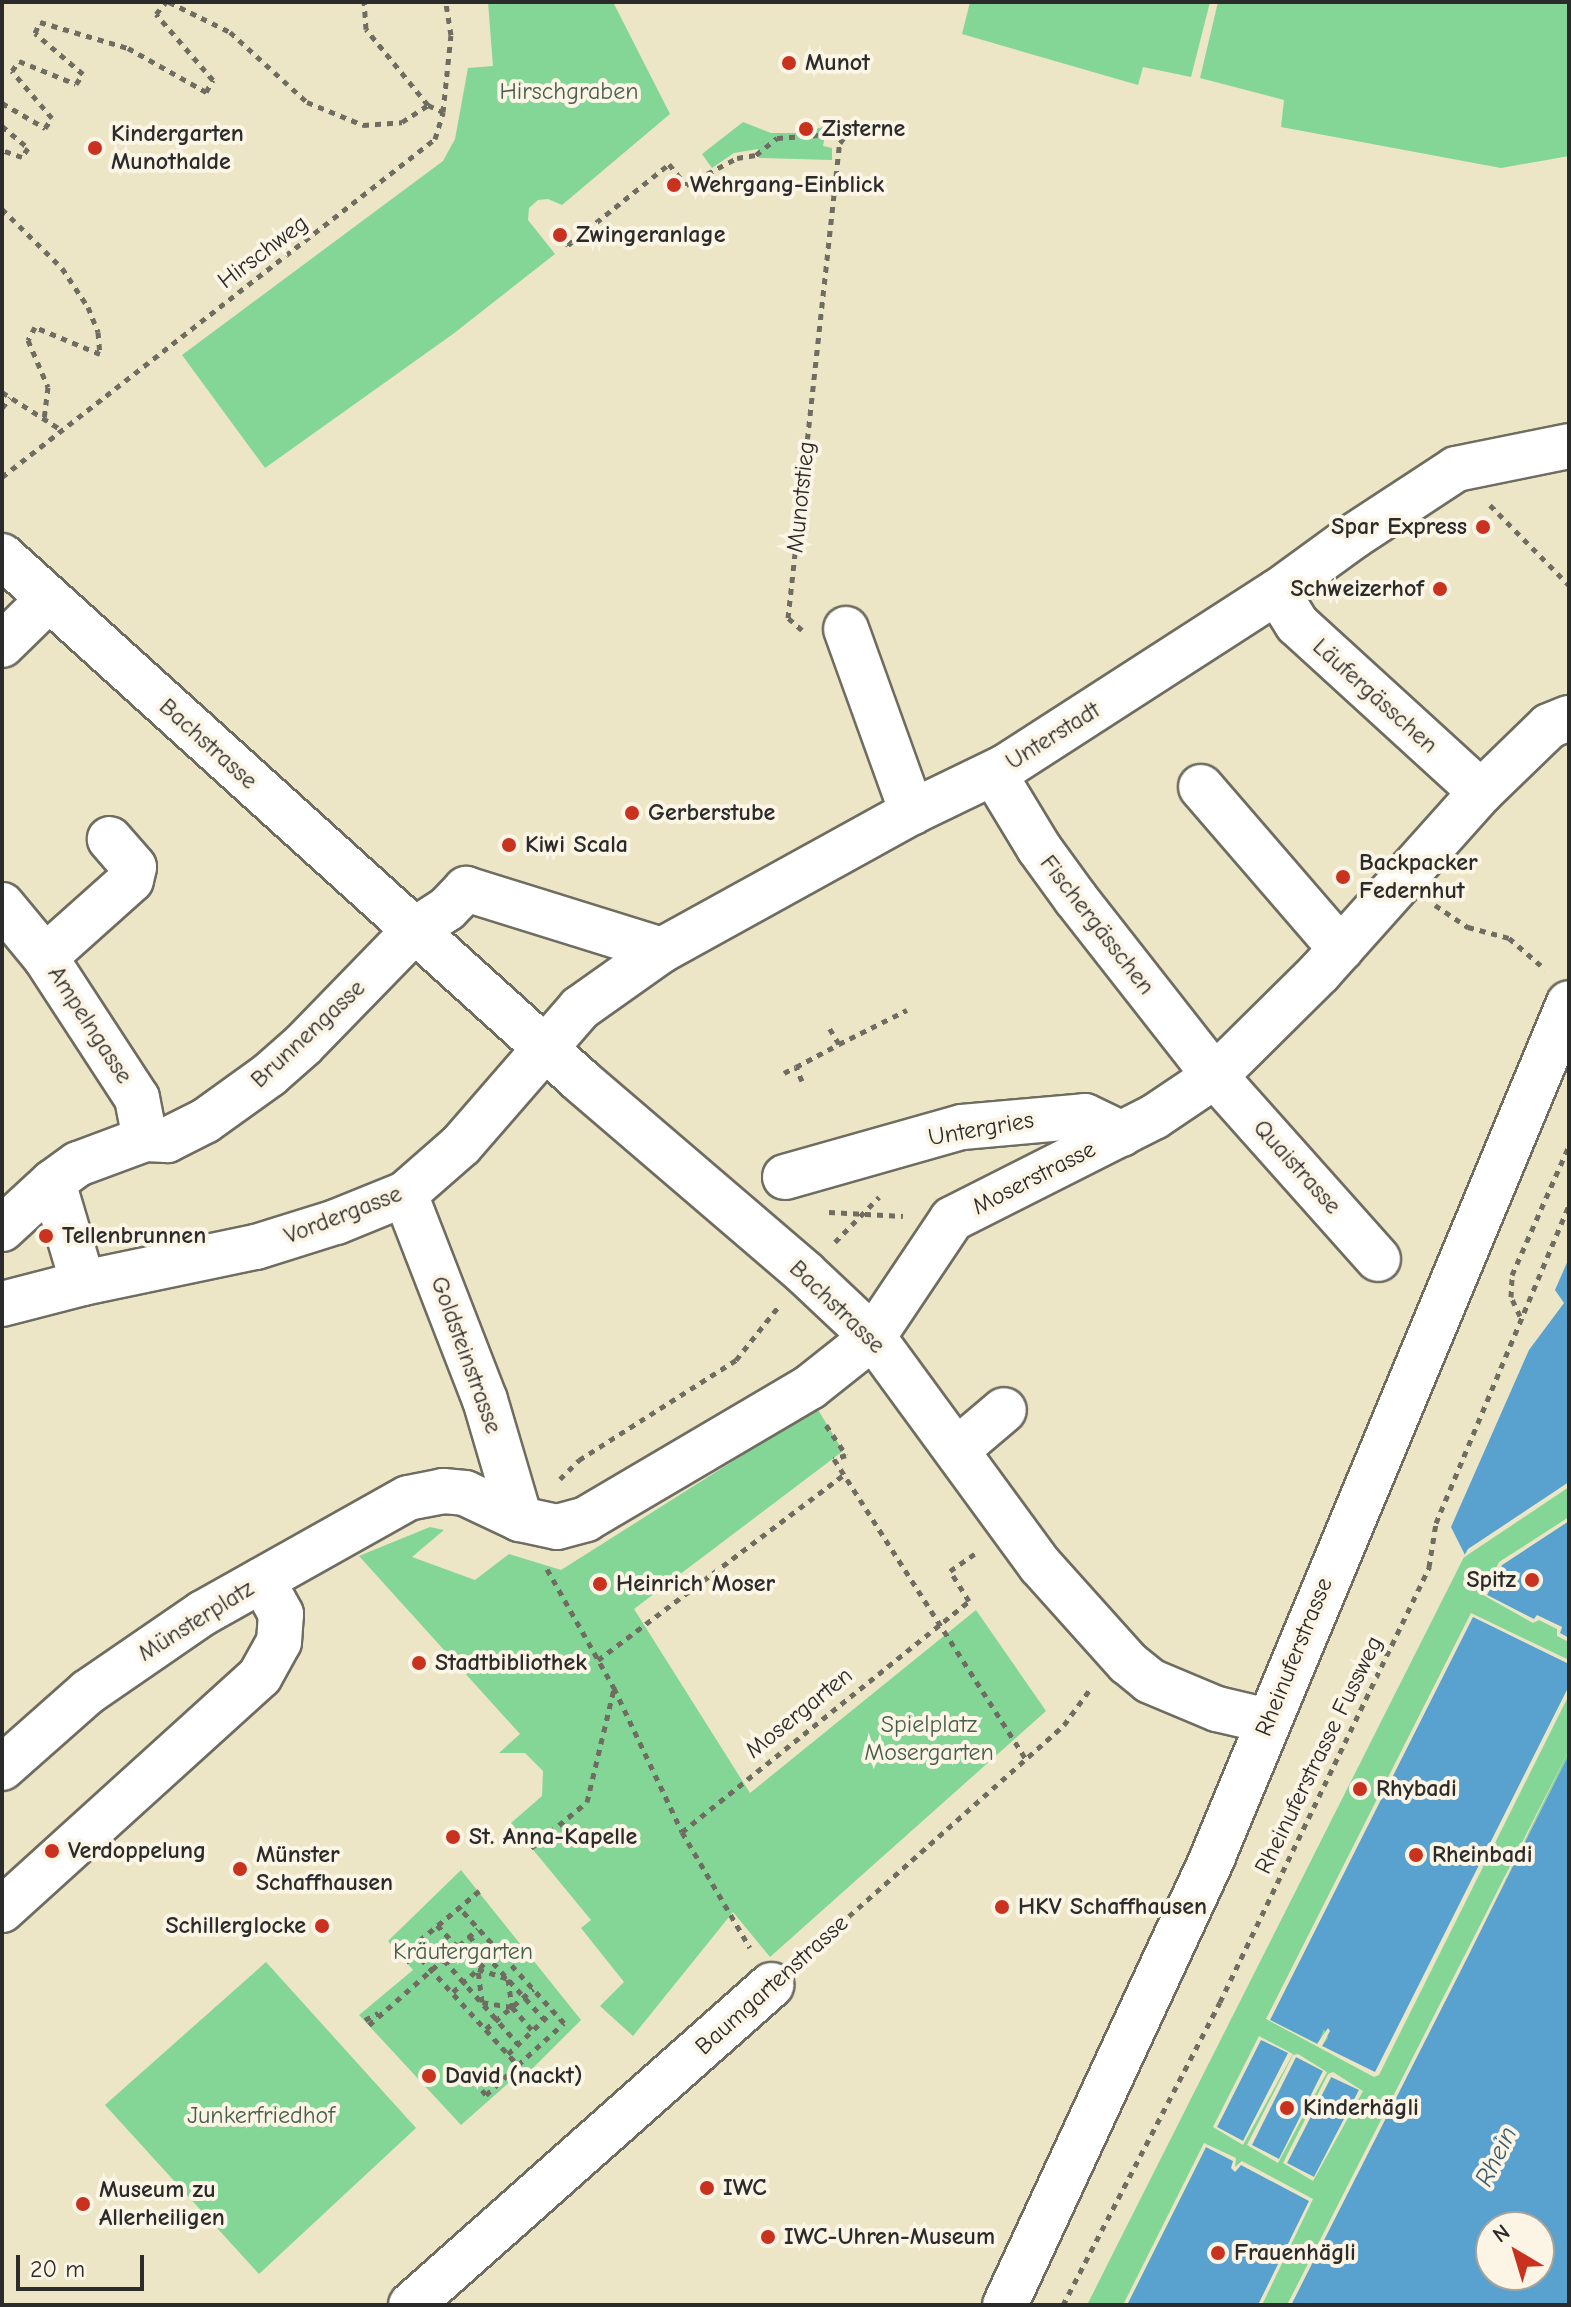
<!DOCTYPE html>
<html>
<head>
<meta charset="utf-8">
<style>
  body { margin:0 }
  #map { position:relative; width:1571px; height:2307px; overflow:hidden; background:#ece5c6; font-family:"Comic Neue",sans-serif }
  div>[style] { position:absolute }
  .green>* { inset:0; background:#84d697 }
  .water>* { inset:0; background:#59a2d0 }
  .pier>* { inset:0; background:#ece5c6 }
  .path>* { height:5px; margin-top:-2.5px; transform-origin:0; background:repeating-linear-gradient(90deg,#6f6c61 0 6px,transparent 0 12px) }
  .roads { filter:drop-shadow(2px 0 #6f6c61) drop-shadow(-2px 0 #6f6c61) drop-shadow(0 2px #6f6c61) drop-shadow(0 -2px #6f6c61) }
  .minor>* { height:44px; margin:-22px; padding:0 22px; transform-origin:22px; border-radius:22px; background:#fff }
  .major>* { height:44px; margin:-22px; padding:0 22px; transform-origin:22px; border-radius:22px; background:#fff }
  .dots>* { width:22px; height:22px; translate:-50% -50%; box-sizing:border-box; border:4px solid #fcf5e5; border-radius:50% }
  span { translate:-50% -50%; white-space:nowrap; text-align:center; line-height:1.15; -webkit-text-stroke:8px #fcf5e5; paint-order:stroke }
  .poi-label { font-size:24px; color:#2b2b2b; font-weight:700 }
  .left { translate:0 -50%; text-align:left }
  .right { translate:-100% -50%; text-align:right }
  .park-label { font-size:24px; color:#465e4b }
  .street-label { font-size:24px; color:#2b2b2b }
  .water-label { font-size:26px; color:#3d5b6d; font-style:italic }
  .frame { position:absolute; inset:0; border:4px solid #2b2b2b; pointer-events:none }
  .north { position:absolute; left:1475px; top:2211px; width:80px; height:80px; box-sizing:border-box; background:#fcf5e5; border:2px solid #a8a49b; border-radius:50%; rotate:322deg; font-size:22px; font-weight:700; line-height:32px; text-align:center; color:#2b2b2b }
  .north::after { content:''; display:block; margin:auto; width:28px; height:36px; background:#c8321e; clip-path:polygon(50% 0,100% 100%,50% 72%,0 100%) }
  .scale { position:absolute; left:16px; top:2255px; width:128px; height:36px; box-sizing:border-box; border:4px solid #2b2b2b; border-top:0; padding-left:10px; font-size:24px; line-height:28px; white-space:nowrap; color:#2b2b2b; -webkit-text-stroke:6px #fcf5e5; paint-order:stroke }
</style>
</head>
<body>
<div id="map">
  <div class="green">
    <div style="clip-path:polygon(488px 2px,613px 2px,670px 114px,562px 205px,548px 199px,538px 200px,529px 208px,528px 220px,555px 254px,453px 334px,265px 468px,182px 355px,443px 161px,455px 139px,468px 68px,493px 66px)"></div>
    <div style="clip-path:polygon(970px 2px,1210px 2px,1191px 77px,1143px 67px,1138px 85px,962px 34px)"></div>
    <div style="clip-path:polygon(1218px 2px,1569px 2px,1569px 156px,1501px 168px,1281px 127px,1284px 100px,1200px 78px)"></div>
    <div style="clip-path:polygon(743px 122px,771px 133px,800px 133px,823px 127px,826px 130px,823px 146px,832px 148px,832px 160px,759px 158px,758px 149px,734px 153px,712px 168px,702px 154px)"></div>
    <div style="clip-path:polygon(817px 1408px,843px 1451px,634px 1609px,750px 1793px,976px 1610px,1046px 1711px,770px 1957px,733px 1912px,633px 2036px,600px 2006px,624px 1982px,581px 1928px,591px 1920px,511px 1823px,542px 1796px,543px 1771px,525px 1753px,499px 1753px,520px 1734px,359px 1556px,430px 1527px,444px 1530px,412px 1557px,475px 1580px,509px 1554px,561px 1570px)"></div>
    <div style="clip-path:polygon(1569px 1482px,1569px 1754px,1291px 2305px,1087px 2305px,1465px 1555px)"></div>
    <div style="clip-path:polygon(461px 1870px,581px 2020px,517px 2084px,513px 2079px,461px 2125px,359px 2015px,413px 1970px,388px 1941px)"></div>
    <div style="clip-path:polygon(266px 1962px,416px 2128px,259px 2274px,105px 2105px)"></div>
  </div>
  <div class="water">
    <div style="clip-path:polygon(1569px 1258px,1569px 1482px,1465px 1555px,1451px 1527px,1529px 1350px,1564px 1303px,1555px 1290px)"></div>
    <div style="clip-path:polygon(1569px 1521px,1569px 1638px,1559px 1633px,1562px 1627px,1537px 1616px,1535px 1620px,1487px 1595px,1502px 1565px)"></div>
    <div style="clip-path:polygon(1473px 1616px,1569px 1664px,1569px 1686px,1375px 2073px,1322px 2046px,1328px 2038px,1324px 2029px,1318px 2044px,1270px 2020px)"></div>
    <div style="clip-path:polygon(evenodd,1569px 1754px,1569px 2305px,1291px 2305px,1468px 1956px,1569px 1754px,1491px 2227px,1539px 2227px,1539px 2275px,1491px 2275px,1491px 2227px)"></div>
    <div style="clip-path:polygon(1261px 2039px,1289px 2053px,1243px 2141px,1217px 2127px)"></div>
    <div style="clip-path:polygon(1296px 2057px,1323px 2071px,1279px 2159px,1251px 2145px)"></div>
    <div style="clip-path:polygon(1332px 2076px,1359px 2090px,1314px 2177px,1287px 2163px)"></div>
    <div style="clip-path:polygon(1206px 2147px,1233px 2161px,1235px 2172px,1241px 2165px,1310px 2201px,1258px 2305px,1127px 2305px)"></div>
  </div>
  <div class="pier">
    <div style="clip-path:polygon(1569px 1482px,1569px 1487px,1463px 1558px,1468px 1549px)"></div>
    <div style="clip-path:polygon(1569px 1517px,1569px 1521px,1502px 1565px,1487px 1595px,1534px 1619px,1537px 1615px,1562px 1627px,1560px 1633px,1569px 1638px,1569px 1642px,1557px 1636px,1557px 1629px,1539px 1620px,1533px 1623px,1483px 1595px,1499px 1562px)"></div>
    <div style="clip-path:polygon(1471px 1613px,1569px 1660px,1569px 1664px,1473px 1617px,1270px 2020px,1317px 2044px,1328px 2028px,1330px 2031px,1322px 2046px,1375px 2072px,1569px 1686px,1569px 1695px,1379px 2075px,1374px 2077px,1266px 2019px)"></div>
    <div style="clip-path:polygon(1569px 1750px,1468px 1956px,1291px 2305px,1287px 2305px)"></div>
    <div style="clip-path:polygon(evenodd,1259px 2036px,1293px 2054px,1243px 2145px,1213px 2127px,1259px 2036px,1261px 2040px,1288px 2053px,1243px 2141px,1217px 2127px,1261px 2040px)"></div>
    <div style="clip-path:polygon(evenodd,1298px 2054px,1327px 2072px,1278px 2163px,1247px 2145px,1293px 2055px,1298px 2054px,1296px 2057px,1323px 2071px,1279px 2159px,1252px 2145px,1296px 2057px)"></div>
    <div style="clip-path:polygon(evenodd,1333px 2072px,1363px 2091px,1313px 2181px,1283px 2163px,1328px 2074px,1333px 2072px,1331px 2077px,1359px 2090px,1314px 2177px,1287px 2163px,1331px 2077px)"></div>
    <div style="clip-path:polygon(1204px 2143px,1236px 2158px,1235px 2167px,1242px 2161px,1313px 2199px,1262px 2305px,1258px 2305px,1309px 2201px,1241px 2165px,1235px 2172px,1231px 2168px,1233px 2161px,1206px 2147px,1127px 2305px,1123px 2305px)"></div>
  </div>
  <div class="path">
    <div style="left:169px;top:2px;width:68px;rotate:26.2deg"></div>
    <div style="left:230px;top:32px;width:104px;rotate:42.3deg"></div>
    <div style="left:307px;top:102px;width:61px;rotate:22.3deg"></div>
    <div style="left:363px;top:125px;width:39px;rotate:-4deg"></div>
    <div style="left:402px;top:122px;width:31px;rotate:-33deg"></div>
    <div style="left:428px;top:105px;width:98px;rotate:-129.2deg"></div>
    <div style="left:366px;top:29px;width:27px;rotate:-94deg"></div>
    <div style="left:2px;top:103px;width:50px;rotate:30.2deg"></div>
    <div style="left:45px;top:128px;width:12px;rotate:-55deg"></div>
    <div style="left:52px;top:118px;width:62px;rotate:-130.4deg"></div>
    <div style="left:12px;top:71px;width:12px;rotate:-55deg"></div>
    <div style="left:19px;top:61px;width:61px;rotate:22deg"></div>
    <div style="left:76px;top:84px;width:12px;rotate:-55deg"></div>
    <div style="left:83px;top:74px;width:63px;rotate:-139.5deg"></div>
    <div style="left:35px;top:33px;width:12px;rotate:-66deg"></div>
    <div style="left:40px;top:22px;width:92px;rotate:16.5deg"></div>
    <div style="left:128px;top:48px;width:90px;rotate:29.4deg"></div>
    <div style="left:206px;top:92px;width:14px;rotate:-60deg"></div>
    <div style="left:213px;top:80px;width:87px;rotate:-130.8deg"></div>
    <div style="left:156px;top:14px;width:16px;rotate:-50deg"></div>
    <div style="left:428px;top:105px;width:17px;rotate:25deg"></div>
    <div style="left:2px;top:126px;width:34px;rotate:40deg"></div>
    <div style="left:28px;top:148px;width:11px;rotate:124deg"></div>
    <div style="left:22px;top:157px;width:21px;rotate:-161deg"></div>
    <div style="left:2px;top:209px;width:84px;rotate:44.5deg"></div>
    <div style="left:62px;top:268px;width:47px;rotate:56.3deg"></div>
    <div style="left:88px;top:307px;width:27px;rotate:68deg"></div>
    <div style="left:98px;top:332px;width:22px;rotate:85deg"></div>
    <div style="left:100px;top:354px;width:70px;rotate:-157.4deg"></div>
    <div style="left:35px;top:327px;width:15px;rotate:118deg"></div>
    <div style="left:28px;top:340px;width:51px;rotate:66.9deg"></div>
    <div style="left:48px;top:387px;width:32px;rotate:97deg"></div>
    <div style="left:560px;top:235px;width:13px;rotate:51deg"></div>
    <div style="left:568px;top:245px;width:129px;rotate:-38.7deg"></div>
    <div style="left:669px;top:164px;width:27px;rotate:51deg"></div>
    <div style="left:686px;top:185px;width:58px;rotate:-27.9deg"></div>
    <div style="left:737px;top:158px;width:19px;rotate:-9deg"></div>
    <div style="left:756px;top:155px;width:27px;rotate:-39deg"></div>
    <div style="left:777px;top:138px;width:70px;rotate:-4.1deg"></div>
    <div style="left:2px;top:392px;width:69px;rotate:32.5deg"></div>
    <div style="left:2px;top:408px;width:13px;rotate:-51deg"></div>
    <div style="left:2px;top:477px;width:549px;rotate:-37.98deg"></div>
    <div style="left:435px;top:139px;width:28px;rotate:-73deg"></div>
    <div style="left:443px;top:112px;width:77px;rotate:-84.1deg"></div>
    <div style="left:451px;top:35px;width:33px;rotate:-99deg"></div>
    <div style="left:1490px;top:505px;width:112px;rotate:45.4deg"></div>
    <div style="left:802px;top:630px;width:18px;rotate:-139deg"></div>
    <div style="left:788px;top:618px;width:478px;rotate:-83.8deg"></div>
    <div style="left:840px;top:143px;width:24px;rotate:-54deg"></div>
    <div style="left:1435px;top:905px;width:40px;rotate:34deg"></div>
    <div style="left:1468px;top:927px;width:42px;rotate:15deg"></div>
    <div style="left:1509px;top:938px;width:48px;rotate:40.7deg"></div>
    <div style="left:839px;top:1044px;width:76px;rotate:-26.6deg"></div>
    <div style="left:784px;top:1073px;width:13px;rotate:-27deg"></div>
    <div style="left:802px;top:1081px;width:15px;rotate:-113deg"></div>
    <div style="left:796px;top:1067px;width:49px;rotate:-28.1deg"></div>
    <div style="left:839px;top:1044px;width:21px;rotate:-121deg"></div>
    <div style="left:829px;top:1212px;width:74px;rotate:3.1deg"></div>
    <div style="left:835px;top:1242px;width:63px;rotate:-45.6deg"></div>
    <div style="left:1520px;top:1316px;width:21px;rotate:-115deg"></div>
    <div style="left:1511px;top:1297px;width:22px;rotate:-87deg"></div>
    <div style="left:1512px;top:1275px;width:141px;rotate:-66.2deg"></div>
    <div style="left:826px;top:1425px;width:36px;rotate:56deg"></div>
    <div style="left:846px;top:1455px;width:13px;rotate:162deg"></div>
    <div style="left:834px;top:1459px;width:355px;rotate:57.4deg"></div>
    <div style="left:560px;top:1479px;width:27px;rotate:-45deg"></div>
    <div style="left:579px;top:1460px;width:186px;rotate:-32.5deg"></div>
    <div style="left:736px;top:1360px;width:69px;rotate:-51.5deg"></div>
    <div style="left:547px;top:1569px;width:137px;rotate:60.6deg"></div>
    <div style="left:614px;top:1688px;width:159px;rotate:64.7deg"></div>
    <div style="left:682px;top:1832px;width:134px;rotate:59.6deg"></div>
    <div style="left:598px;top:1660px;width:309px;rotate:-37deg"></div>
    <div style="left:682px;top:1832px;width:368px;rotate:-38.8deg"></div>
    <div style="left:969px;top:1601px;width:36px;rotate:-122deg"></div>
    <div style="left:950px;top:1571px;width:35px;rotate:-35deg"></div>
    <div style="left:531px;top:1848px;width:72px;rotate:-39.4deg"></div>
    <div style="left:587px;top:1802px;width:116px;rotate:-76.6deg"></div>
    <div style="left:437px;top:1925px;width:60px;rotate:47deg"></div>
    <div style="left:478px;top:1969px;width:32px;rotate:18deg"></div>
    <div style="left:508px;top:1979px;width:28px;rotate:82deg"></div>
    <div style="left:512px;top:2007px;width:30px;rotate:-171deg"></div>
    <div style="left:482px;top:2002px;width:33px;rotate:-97deg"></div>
    <div style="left:469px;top:1936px;width:112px;rotate:47.9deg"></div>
    <div style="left:395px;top:1949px;width:13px;rotate:-39deg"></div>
    <div style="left:405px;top:1941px;width:168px;rotate:47.7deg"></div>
    <div style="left:518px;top:2065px;width:62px;rotate:-42.4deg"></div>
    <div style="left:564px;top:2023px;width:156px;rotate:-132.2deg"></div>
    <div style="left:401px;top:1956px;width:102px;rotate:-39.8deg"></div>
    <div style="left:804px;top:1956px;width:348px;rotate:-41.6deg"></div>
    <div style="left:1064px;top:1725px;width:46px;rotate:-53.9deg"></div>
    <div style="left:444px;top:1960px;width:112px;rotate:48.6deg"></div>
    <div style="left:406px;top:1962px;width:14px;rotate:-36deg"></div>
    <div style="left:453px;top:1992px;width:61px;rotate:-42.3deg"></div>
    <div style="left:512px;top:2007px;width:30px;rotate:49deg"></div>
    <div style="left:365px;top:2020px;width:15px;rotate:-28deg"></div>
    <div style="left:369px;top:2025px;width:145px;rotate:-41.4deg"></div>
    <div style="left:486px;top:2029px;width:62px;rotate:-40.4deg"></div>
    <div style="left:508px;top:2054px;width:62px;rotate:-43.7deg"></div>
    <div style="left:482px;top:2090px;width:6px;rotate:51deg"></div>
    <div style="left:486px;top:2095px;width:44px;rotate:-43.2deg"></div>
    <div style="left:1063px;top:2305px;width:341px;rotate:-62.6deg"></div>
    <div style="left:1220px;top:2002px;width:483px;rotate:-64.3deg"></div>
    <div style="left:1429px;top:1567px;width:45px;rotate:-81deg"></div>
    <div style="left:1436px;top:1523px;width:345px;rotate:-67.3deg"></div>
  </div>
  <div class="roads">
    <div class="minor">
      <div style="left:1277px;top:592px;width:38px;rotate:58deg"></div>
      <div style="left:1297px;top:624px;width:249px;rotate:42.4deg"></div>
      <div style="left:846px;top:629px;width:195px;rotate:70.2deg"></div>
      <div style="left:2px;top:645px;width:64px;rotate:-44.4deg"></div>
      <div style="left:1005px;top:767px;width:13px;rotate:132deg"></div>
      <div style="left:996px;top:777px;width:83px;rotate:58.8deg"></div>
      <div style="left:1039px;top:848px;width:63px;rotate:54deg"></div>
      <div style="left:1076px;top:899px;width:225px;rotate:51.9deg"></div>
      <div style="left:1215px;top:1076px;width:245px;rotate:48.3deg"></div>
      <div style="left:1201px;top:787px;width:214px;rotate:49.2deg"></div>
      <div style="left:2px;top:905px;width:67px;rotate:50.4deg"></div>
      <div style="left:45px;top:957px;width:168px;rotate:56.9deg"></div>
      <div style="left:137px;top:1098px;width:42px;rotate:79deg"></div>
      <div style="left:45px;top:957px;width:115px;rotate:-41.8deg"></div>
      <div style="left:131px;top:880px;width:13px;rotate:-77deg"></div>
      <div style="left:134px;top:867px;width:37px;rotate:-131deg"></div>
      <div style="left:785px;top:1177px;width:184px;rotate:-15.8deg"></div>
      <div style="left:962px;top:1127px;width:123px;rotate:-5.1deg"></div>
      <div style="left:1085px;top:1116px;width:41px;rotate:25.9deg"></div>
      <div style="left:53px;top:1182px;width:105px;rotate:73.5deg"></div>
      <div style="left:405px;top:1194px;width:221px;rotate:68.8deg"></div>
      <div style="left:485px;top:1400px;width:124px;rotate:73.6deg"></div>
      <div style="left:2px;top:1229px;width:69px;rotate:-42.7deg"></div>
      <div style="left:53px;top:1182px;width:31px;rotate:-36deg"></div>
      <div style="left:78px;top:1164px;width:72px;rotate:-20.5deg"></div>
      <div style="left:145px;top:1139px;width:22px;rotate:3deg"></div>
      <div style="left:167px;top:1140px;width:42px;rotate:-26.6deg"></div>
      <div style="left:205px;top:1121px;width:79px;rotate:-35.7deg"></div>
      <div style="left:269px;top:1075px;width:45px;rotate:-41.4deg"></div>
      <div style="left:303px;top:1045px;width:162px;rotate:-45.8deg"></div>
      <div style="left:416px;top:929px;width:37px;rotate:-33deg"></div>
      <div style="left:447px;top:909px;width:28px;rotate:-46deg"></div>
      <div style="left:466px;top:889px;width:205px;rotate:17.3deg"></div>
      <div style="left:2px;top:1304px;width:84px;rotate:-14.5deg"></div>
      <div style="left:83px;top:1283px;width:177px;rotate:-11.8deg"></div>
      <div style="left:256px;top:1247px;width:84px;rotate:-17.4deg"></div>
      <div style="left:336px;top:1222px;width:74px;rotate:-22.1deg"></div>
      <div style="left:405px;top:1194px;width:74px;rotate:-41.2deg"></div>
      <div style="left:461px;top:1145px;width:181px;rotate:-49deg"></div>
      <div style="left:580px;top:1008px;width:100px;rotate:-35.3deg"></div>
      <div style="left:662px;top:950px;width:286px;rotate:-28.9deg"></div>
      <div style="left:912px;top:812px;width:103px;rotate:-25.8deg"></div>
      <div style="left:1005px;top:767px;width:323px;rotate:-32.8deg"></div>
      <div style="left:1277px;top:592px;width:95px;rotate:-36deg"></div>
      <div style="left:1354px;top:536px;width:122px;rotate:-33.3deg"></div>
      <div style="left:1456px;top:469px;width:115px;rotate:-11.5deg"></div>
      <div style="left:958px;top:1449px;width:60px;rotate:-40.3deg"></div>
      <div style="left:2px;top:1768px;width:115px;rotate:-41.5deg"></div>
      <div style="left:88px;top:1692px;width:140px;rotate:-34.5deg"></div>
      <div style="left:203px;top:1613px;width:235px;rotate:-29.3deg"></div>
      <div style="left:408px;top:1498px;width:36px;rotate:-11deg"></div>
      <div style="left:443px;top:1491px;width:22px;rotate:5deg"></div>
      <div style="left:465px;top:1493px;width:61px;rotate:25.3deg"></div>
      <div style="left:520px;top:1519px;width:38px;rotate:12deg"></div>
      <div style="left:557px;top:1527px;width:30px;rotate:-15deg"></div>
      <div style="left:586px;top:1519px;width:260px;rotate:-30.5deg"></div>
      <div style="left:810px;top:1387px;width:80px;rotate:-38.4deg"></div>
      <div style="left:873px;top:1337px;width:142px;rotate:-56.2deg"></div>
      <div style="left:952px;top:1219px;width:226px;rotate:-26.8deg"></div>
      <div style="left:1154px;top:1117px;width:73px;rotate:-33.9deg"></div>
      <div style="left:1215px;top:1076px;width:148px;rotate:-44.7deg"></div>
      <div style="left:1320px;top:972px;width:241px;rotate:-48.2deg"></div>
      <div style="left:1481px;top:792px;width:95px;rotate:-44.1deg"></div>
      <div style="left:1549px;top:726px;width:22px;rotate:-22deg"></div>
      <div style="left:2px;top:1910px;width:348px;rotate:-42.2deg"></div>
      <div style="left:260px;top:1676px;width:39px;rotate:-61deg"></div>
      <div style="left:279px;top:1642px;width:28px;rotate:-86deg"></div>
      <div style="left:281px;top:1614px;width:39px;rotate:-119deg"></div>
      <div style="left:411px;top:2305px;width:482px;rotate:-41.6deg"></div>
    </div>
    <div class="major">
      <div style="left:2px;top:556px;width:780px;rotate:42.19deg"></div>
      <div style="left:580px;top:1080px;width:296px;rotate:40.6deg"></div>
      <div style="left:805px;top:1273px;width:93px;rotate:43.3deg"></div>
      <div style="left:873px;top:1337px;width:283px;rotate:53.8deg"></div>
      <div style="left:1040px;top:1565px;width:132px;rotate:48.1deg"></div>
      <div style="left:1128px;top:1663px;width:28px;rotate:39deg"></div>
      <div style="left:1150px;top:1681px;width:73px;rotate:22.7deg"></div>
      <div style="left:1217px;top:1709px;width:52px;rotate:13.2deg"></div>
      <div style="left:1005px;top:2305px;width:495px;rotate:-65.1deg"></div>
      <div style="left:1213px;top:1856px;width:924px;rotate:-67.35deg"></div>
    </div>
  </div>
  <div class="dots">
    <div style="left:789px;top:63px;background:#c8321e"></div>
    <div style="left:806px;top:129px;background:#c8321e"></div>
    <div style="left:95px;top:148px;background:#c8321e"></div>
    <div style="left:674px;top:185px;background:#c8321e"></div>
    <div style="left:560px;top:235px;background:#c8321e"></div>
    <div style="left:1483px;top:527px;background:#c8321e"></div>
    <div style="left:1440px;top:589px;background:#c8321e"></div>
    <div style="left:632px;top:813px;background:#c8321e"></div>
    <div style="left:509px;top:845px;background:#c8321e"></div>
    <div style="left:1343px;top:877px;background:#c8321e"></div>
    <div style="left:46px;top:1236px;background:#c8321e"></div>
    <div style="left:1532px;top:1580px;background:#c8321e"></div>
    <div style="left:600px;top:1584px;background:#c8321e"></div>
    <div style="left:419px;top:1663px;background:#c8321e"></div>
    <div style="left:1360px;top:1789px;background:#c8321e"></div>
    <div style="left:453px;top:1837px;background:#c8321e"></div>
    <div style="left:52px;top:1851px;background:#c8321e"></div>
    <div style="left:1416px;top:1855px;background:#c8321e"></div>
    <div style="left:240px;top:1869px;background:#c8321e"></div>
    <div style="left:1002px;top:1907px;background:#c8321e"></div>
    <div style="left:322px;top:1926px;background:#c8321e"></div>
    <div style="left:429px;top:2076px;background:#c8321e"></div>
    <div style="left:1287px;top:2108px;background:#c8321e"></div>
    <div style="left:707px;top:2188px;background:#c8321e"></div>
    <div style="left:83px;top:2204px;background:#c8321e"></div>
    <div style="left:768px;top:2237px;background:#c8321e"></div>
    <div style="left:1218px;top:2253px;background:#c8321e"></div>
  </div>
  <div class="poi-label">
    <span class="left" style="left:805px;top:63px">Munot</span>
    <span class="left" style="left:822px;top:129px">Zisterne</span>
    <span class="left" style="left:111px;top:148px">Kindergarten<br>Munothalde</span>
    <span class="left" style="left:690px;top:185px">Wehrgang-Einblick</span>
    <span class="left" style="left:576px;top:235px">Zwingeranlage</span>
    <span class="right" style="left:1467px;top:527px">Spar Express</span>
    <span class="right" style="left:1424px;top:589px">Schweizerhof</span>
    <span class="left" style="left:648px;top:813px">Gerberstube</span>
    <span class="left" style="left:525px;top:845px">Kiwi Scala</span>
    <span class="left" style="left:1359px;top:877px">Backpacker<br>Federnhut</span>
    <span class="left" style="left:62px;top:1236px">Tellenbrunnen</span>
    <span class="right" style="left:1516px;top:1580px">Spitz</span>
    <span class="left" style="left:616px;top:1584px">Heinrich Moser</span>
    <span class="left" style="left:435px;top:1663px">Stadtbibliothek</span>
    <span class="left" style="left:1376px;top:1789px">Rhybadi</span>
    <span class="left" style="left:469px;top:1837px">St. Anna-Kapelle</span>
    <span class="left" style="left:68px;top:1851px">Verdoppelung</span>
    <span class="left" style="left:256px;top:1869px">Münster<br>Schaffhausen</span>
    <span class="left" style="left:1432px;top:1855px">Rheinbadi</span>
    <span class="left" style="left:1018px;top:1907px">HKV Schaffhausen</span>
    <span class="right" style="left:306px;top:1926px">Schillerglocke</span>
    <span class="left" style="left:445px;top:2076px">David (nackt)</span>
    <span class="left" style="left:1303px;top:2108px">Kinderhägli</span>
    <span class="left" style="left:723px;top:2188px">IWC</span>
    <span class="left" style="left:99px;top:2204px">Museum zu<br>Allerheiligen</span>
    <span class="left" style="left:784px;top:2237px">IWC-Uhren-Museum</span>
    <span class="left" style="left:1234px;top:2253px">Frauenhägli</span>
  </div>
  <div class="park-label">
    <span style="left:569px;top:92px">Hirschgraben</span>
    <span style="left:929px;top:1739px">Spielplatz<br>Mosergarten</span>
    <span style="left:463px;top:1952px">Kräutergarten</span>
    <span style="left:261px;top:2116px">Junkerfriedhof</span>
  </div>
  <div class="street-label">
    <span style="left:263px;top:252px;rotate:-37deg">Hirschweg</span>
    <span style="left:801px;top:497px;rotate:-84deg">Munotstieg</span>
    <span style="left:1375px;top:696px;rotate:42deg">Läufergässchen</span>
    <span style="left:1053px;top:736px;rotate:-32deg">Unterstadt</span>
    <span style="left:208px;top:744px;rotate:42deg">Bachstrasse</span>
    <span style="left:1097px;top:925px;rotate:52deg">Fischergässchen</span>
    <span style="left:90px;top:1025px;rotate:57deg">Ampelngasse</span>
    <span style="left:308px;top:1034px;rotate:-43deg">Brunnengasse</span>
    <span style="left:981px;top:1129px;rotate:-10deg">Untergries</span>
    <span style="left:1297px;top:1167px;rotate:48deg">Quaistrasse</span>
    <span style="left:1034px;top:1178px;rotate:-27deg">Moserstrasse</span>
    <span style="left:343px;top:1215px;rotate:-21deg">Vordergasse</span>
    <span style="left:837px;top:1307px;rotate:44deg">Bachstrasse</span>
    <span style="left:466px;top:1355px;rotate:70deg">Goldsteinstrasse</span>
    <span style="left:196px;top:1621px;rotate:-32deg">Münsterplatz</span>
    <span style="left:1294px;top:1657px;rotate:-68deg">Rheinuferstrasse</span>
    <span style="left:799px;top:1713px;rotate:-39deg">Mosergarten</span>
    <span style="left:1319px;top:1755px;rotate:-64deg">Rheinuferstrasse Fussweg</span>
    <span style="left:772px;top:1985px;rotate:-42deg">Baumgartenstrasse</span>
  </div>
  <div class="water-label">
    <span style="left:1497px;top:2157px;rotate:-64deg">Rhein</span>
  </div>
  <div class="frame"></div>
  <div class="north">N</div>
  <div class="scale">20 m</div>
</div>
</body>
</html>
